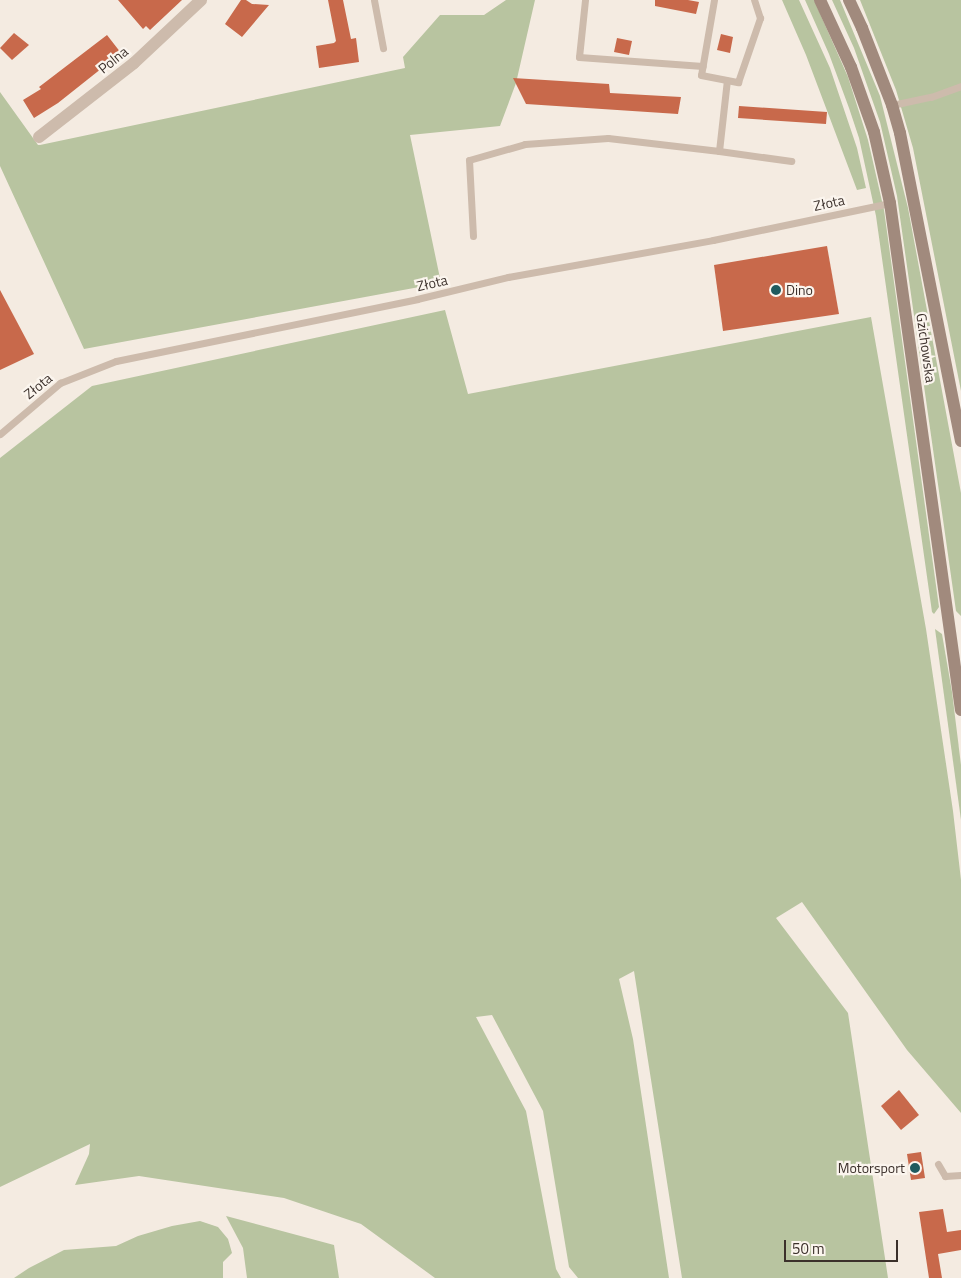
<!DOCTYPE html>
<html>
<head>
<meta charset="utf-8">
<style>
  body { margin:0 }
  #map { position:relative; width:961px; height:1278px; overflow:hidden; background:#f4ebe1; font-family:"Titillium Web",sans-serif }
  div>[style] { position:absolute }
  .green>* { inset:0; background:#b8c4a0 }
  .building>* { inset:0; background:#c8694b }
  .lane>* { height:7px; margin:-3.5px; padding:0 3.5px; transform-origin:3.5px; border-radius:3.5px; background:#cdbbac }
  .street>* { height:12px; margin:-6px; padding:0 6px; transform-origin:6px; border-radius:6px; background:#cdbbac }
  .secondary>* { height:12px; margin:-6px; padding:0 6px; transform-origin:6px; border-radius:6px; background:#a18a7d }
  .dots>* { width:14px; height:14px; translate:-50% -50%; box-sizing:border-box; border:2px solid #fbf5ee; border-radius:50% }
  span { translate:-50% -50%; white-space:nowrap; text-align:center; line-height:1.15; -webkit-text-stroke:4.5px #fbf5ee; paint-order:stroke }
  .street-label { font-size:14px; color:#3b302b }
  .poi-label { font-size:14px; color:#3b302b }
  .left { translate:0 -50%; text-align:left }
  .right { translate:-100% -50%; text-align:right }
  .scale { position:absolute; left:784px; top:1240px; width:114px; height:22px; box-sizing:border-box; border:2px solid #3b302b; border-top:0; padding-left:6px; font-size:15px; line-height:18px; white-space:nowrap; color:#3b302b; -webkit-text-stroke:4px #fbf5ee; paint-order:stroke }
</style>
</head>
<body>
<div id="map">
  <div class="green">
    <div style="clip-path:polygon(506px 0,535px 0,516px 83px,500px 126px,410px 135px,441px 283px,84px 349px,0 166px,0 92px,38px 145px,40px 145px,405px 68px,403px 57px,440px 15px,484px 15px)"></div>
    <div style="clip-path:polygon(782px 0,799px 0,830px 68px,857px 148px,866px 188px,857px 190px,806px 55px)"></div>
    <div style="clip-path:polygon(805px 0,814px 0,848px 77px,868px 140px,884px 210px,939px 607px,934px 614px,932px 612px,876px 216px,859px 138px,849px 108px,829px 54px)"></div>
    <div style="clip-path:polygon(832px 0,840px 0,880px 96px,908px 208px,961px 493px,961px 616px,956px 611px,897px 196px,880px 122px,854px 48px)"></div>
    <div style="clip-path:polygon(860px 0,961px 0,961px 391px,913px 148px,896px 90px)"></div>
    <div style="clip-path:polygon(445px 310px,468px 394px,871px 317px,926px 629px,953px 811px,961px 880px,961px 1113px,907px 1050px,802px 902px,776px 918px,848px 1013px,888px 1278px,682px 1278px,634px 971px,619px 979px,633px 1039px,669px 1278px,578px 1278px,569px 1267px,543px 1111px,492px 1015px,476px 1017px,526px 1111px,556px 1269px,561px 1278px,435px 1278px,361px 1224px,284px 1198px,139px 1176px,75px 1185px,89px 1154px,90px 1144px,0 1187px,0 458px,92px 386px)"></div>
    <div style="clip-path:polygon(935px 629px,942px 634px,952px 692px,961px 765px,961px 820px)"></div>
    <div style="clip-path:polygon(226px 1216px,334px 1245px,339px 1278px,247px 1278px,243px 1248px)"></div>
    <div style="clip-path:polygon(200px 1221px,218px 1227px,228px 1239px,232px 1253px,223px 1262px,223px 1278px,14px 1278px,29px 1268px,64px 1250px,116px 1246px,138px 1236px,172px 1226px)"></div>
  </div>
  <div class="building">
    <div style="clip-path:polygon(118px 0,182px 0,150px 30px,146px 26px,143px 29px)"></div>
    <div style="clip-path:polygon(241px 0,246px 0,252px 4px,269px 5px,242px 37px,225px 24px)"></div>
    <div style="clip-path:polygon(328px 0,343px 0,351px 39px,356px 38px,359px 62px,319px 68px,316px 46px,334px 43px,336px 41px)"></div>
    <div style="clip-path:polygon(655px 0,688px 0,699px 2px,696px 14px,655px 6px)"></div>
    <div style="clip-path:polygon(14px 33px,29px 45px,12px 60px,0 48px)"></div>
    <div style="clip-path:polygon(721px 34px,733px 37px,730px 53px,717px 50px)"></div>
    <div style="clip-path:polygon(107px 35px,121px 53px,58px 103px,34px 118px,23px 100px,41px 89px,39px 87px)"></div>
    <div style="clip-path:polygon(617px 38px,632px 41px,629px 55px,614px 52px)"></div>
    <div style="clip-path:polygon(513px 78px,609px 84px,610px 93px,681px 97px,678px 114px,526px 104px)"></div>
    <div style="clip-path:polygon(739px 106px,827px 112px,826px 124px,738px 118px)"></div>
    <div style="clip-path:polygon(827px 246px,839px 314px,723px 331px,714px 265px)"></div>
    <div style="clip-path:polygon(0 290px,34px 354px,0 370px)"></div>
    <div style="clip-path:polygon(899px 1090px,919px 1115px,901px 1130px,881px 1106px)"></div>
    <div style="clip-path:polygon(921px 1152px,925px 1178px,911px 1180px,907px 1154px)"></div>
    <div style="clip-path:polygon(943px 1209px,947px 1232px,961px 1230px,961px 1250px,938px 1254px,942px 1278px,929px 1278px,919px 1212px)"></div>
  </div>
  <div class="lane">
    <div style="left:374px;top:0;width:49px;rotate:79.4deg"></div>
    <div style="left:585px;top:0;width:57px;rotate:96deg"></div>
    <div style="left:579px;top:57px;width:124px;rotate:4.2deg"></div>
    <div style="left:714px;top:0;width:76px;rotate:99.8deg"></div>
    <div style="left:701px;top:75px;width:38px;rotate:11deg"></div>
    <div style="left:738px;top:82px;width:68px;rotate:-71deg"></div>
    <div style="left:760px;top:18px;width:19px;rotate:-108deg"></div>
    <div style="left:892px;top:105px;width:40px;rotate:-12deg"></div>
    <div style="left:931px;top:97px;width:32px;rotate:-20deg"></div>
    <div style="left:719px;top:151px;width:73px;rotate:7.9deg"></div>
    <div style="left:473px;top:236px;width:76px;rotate:-93deg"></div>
    <div style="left:469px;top:160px;width:58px;rotate:-15.9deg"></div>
    <div style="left:525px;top:144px;width:83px;rotate:-4.1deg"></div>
    <div style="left:608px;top:138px;width:112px;rotate:6.7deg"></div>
    <div style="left:719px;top:151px;width:71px;rotate:-83.6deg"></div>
    <div style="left:0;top:434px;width:79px;rotate:-40.4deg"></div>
    <div style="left:60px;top:383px;width:60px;rotate:-21.4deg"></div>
    <div style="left:116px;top:361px;width:307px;rotate:-11.6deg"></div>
    <div style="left:417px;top:299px;width:94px;rotate:-13.6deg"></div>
    <div style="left:508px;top:277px;width:208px;rotate:-10.2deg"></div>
    <div style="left:713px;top:240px;width:181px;rotate:-11.8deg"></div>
    <div style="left:938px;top:1164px;width:14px;rotate:60deg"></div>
    <div style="left:945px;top:1176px;width:16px;rotate:-4deg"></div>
  </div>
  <div class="street">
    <div style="left:39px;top:137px;width:120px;rotate:-37.9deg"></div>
    <div style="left:134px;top:63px;width:92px;rotate:-43.2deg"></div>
  </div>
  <div class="secondary">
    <div style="left:820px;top:0;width:74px;rotate:65.2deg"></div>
    <div style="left:851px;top:67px;width:69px;rotate:70.5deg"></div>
    <div style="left:874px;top:132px;width:73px;rotate:77.3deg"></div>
    <div style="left:890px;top:203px;width:512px;rotate:82.03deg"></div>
    <div style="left:849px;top:0;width:31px;rotate:65deg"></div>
    <div style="left:862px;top:28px;width:83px;rotate:68.7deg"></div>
    <div style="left:892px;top:105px;width:29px;rotate:74deg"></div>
    <div style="left:900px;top:133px;width:314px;rotate:78.8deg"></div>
  </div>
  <div class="dots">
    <div style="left:776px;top:290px;background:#1f5a5e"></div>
    <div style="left:915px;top:1168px;background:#1f5a5e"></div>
  </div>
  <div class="street-label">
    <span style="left:113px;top:60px;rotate:-39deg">Polna</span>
    <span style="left:829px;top:203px;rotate:-12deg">Złota</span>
    <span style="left:432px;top:283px;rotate:-13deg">Złota</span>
    <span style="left:926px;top:348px;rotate:82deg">Gzichowska</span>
    <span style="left:38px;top:386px;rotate:-39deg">Złota</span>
  </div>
  <div class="poi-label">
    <span class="left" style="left:786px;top:290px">Dino</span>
    <span class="right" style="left:905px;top:1168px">Motorsport</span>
  </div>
  <div class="scale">50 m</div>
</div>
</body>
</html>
